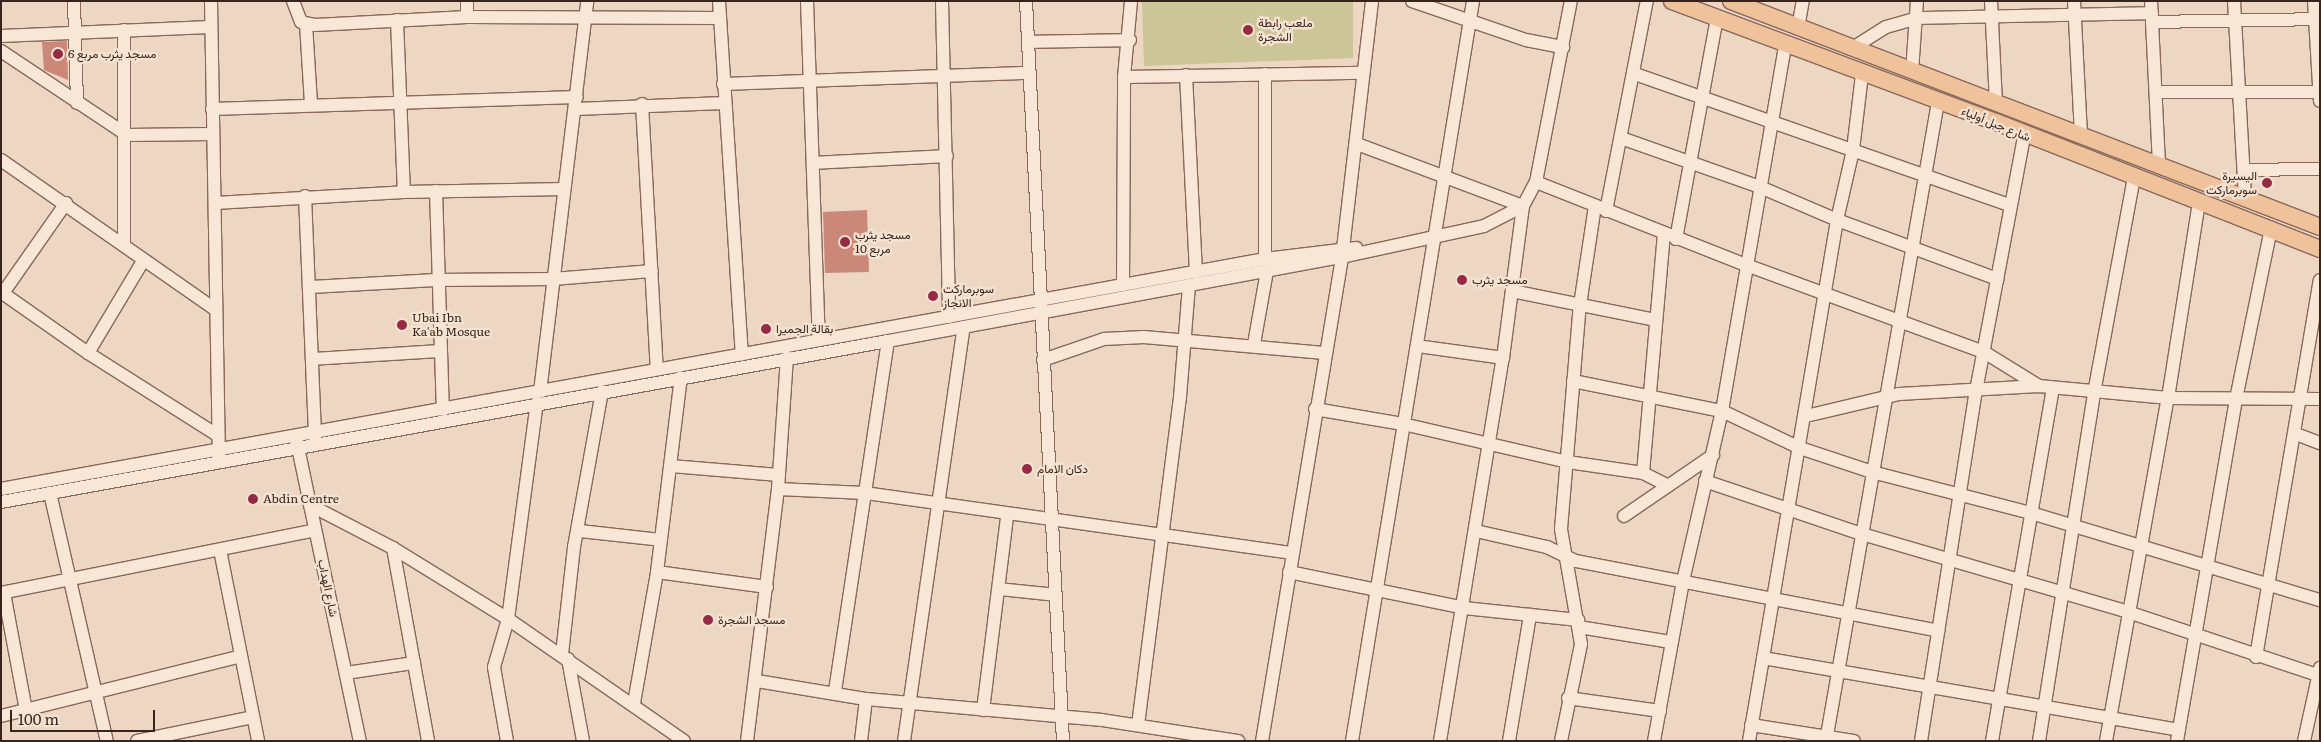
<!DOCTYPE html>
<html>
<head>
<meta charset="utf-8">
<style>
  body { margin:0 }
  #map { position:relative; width:2321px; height:742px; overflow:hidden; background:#edd7c3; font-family:Literata,Vazirmatn,serif }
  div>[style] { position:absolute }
  .green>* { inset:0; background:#cbc597 }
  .building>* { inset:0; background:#cb8879 }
  .roads { filter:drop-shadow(1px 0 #87685a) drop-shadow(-1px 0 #87685a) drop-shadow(0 1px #87685a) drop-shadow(0 -1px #87685a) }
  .minor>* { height:12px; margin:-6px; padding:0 6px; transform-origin:6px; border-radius:6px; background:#f8e6d6 }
  .major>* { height:16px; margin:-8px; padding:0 8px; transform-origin:8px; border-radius:8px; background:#f0c29b }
  .dots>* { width:14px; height:14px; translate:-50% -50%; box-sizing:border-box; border:2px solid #f5e3d2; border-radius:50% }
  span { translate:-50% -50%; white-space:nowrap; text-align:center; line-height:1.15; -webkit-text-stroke:4.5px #f5e3d2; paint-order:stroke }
  .poi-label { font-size:12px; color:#37241e }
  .left { translate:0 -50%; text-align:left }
  .right { translate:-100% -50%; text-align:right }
  .street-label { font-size:12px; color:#37241e }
  .frame { position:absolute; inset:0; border:2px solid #37241e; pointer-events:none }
  .scale { position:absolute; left:10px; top:710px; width:145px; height:22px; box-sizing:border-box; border:2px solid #37241e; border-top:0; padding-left:6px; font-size:15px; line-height:18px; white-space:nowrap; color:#37241e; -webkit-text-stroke:4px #f5e3d2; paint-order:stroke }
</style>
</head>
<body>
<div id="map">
  <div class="green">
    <div style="clip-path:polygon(1142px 1px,1353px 1px,1353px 58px,1144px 66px)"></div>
  </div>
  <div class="building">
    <div style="clip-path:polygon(67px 41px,68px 80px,44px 70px,42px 42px)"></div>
    <div style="clip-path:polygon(867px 210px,869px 272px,825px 273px,823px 212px)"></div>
  </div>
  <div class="roads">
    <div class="minor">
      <div style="left:74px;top:1px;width:102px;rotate:88.3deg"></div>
      <div style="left:211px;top:1px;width:458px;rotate:89deg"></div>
      <div style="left:293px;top:1px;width:22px;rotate:69deg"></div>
      <div style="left:301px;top:22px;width:14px;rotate:12deg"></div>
      <div style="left:315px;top:25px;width:152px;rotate:-3deg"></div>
      <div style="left:467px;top:17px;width:253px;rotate:0.2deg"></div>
      <div style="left:719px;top:1px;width:354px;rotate:86.3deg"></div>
      <div style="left:807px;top:1px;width:339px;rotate:88deg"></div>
      <div style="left:942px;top:1px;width:316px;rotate:88.7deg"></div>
      <div style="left:1026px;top:1px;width:741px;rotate:87.14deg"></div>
      <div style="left:1412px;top:1px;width:120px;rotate:18.9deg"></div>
      <div style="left:1526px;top:40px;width:38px;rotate:11deg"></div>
      <div style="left:1991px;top:1px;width:103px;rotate:87.2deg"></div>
      <div style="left:2074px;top:1px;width:135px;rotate:87deg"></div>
      <div style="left:2151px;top:1px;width:165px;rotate:87.2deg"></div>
      <div style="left:2234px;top:1px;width:197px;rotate:86.8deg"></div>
      <div style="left:2314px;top:1px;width:100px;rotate:86.6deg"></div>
      <div style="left:467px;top:17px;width:16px;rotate:-90deg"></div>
      <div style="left:397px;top:20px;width:172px;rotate:87.7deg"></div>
      <div style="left:2152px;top:22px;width:168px;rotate:-1deg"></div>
      <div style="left:306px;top:24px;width:80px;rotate:86.4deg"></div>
      <div style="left:1798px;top:28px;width:27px;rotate:-80deg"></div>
      <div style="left:124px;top:30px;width:215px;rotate:90deg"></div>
      <div style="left:1px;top:36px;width:209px;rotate:-2.5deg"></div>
      <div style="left:1028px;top:42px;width:102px;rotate:-1.1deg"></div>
      <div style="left:1851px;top:49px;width:41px;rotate:-32.2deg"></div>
      <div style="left:1886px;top:27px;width:33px;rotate:-16deg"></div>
      <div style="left:1918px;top:18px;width:234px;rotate:-1.2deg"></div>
      <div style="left:1px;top:51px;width:151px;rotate:33.7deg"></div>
      <div style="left:127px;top:135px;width:85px;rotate:-0.7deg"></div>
      <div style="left:1912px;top:72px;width:71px;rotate:-86deg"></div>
      <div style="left:1635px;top:74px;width:396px;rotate:19.3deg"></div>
      <div style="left:1186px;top:75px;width:197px;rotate:87.1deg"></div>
      <div style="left:1124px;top:77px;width:239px;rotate:-1deg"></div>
      <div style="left:723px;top:84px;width:307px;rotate:-2.1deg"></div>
      <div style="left:2158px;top:92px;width:162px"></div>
      <div style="left:642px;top:104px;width:265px;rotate:86.8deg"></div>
      <div style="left:212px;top:109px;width:365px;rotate:-1.9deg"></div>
      <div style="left:576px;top:109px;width:148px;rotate:-2.3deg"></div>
      <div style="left:1621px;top:138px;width:147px;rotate:19.4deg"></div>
      <div style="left:1760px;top:187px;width:84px;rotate:23.2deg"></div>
      <div style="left:1837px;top:220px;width:171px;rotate:20.2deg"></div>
      <div style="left:1357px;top:144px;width:177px;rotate:20.5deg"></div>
      <div style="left:1px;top:160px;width:262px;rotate:34.9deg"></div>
      <div style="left:813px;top:163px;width:134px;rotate:-3deg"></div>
      <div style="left:2244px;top:170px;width:76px;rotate:-0.8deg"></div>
      <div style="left:1536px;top:182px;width:226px;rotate:21.6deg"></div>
      <div style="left:1746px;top:265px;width:253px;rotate:20.1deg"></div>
      <div style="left:1984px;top:352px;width:65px;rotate:31.7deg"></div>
      <div style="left:436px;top:191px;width:219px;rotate:88.2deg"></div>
      <div style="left:305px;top:196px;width:243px;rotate:87.6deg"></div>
      <div style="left:215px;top:203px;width:189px;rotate:-3.3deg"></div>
      <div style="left:404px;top:192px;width:160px;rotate:-1.1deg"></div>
      <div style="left:1606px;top:211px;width:214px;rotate:-79deg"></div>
      <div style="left:1676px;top:239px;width:225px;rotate:-79.5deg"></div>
      <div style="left:1265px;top:259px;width:185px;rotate:-90deg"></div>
      <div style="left:1123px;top:285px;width:208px;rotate:-89.7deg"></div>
      <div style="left:1124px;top:77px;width:76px;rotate:-84.7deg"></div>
      <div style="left:311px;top:287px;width:125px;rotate:-3.2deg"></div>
      <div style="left:436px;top:280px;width:117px;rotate:-0.5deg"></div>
      <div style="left:553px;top:279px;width:99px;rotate:-4.6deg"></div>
      <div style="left:1512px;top:291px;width:147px;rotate:11.4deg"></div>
      <div style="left:1px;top:292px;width:106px;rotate:35deg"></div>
      <div style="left:88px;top:353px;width:153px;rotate:32.4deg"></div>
      <div style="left:3px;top:293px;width:110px;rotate:-55deg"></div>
      <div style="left:1254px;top:344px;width:74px;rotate:-79.9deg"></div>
      <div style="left:1417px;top:346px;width:87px;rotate:7.9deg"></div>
      <div style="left:88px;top:353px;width:107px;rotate:-59.1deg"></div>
      <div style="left:312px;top:359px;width:126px;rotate:-3.6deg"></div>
      <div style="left:1043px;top:360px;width:65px;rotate:-19deg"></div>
      <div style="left:1104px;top:339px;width:40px;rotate:-2.9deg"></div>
      <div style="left:1144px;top:337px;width:181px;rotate:5.1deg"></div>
      <div style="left:1573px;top:381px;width:152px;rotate:11.4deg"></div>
      <div style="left:1722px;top:411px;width:86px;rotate:25.4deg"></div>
      <div style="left:1800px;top:448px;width:76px;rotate:18.4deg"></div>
      <div style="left:1872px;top:472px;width:164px;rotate:14.5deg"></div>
      <div style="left:2031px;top:513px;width:302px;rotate:16.8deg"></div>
      <div style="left:540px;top:392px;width:394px;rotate:-83.1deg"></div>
      <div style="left:1315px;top:409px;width:89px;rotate:9.7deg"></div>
      <div style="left:1403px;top:424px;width:169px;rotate:13deg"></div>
      <div style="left:1568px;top:462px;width:76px;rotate:8.3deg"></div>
      <div style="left:1643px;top:473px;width:28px;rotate:27deg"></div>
      <div style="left:1806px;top:416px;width:96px;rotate:-13.3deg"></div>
      <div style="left:1899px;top:394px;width:140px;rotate:-3.3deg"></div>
      <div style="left:2039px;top:386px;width:130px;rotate:5.3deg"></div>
      <div style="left:2168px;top:398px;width:152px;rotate:0.4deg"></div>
      <div style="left:2296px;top:434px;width:26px;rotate:21deg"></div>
      <div style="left:296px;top:438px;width:310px;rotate:78.1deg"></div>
      <div style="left:671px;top:466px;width:108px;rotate:4.8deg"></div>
      <div style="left:1643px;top:473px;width:240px;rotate:-85deg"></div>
      <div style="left:1705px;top:481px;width:166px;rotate:18.7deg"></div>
      <div style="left:1862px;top:534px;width:277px;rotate:16.3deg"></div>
      <div style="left:2128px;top:612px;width:202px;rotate:18.4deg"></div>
      <div style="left:1px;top:489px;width:1285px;rotate:-10.31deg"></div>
      <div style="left:1265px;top:259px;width:92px;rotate:-6.9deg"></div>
      <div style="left:778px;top:489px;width:87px;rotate:2.6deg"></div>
      <div style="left:865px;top:493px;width:431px;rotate:8deg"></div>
      <div style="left:50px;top:493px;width:254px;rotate:77.1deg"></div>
      <div style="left:1px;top:502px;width:901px;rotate:-10.29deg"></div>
      <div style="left:888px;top:341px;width:462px;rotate:-10.5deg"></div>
      <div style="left:1342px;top:257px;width:145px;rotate:-12.3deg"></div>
      <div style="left:1484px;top:226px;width:44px;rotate:-27.1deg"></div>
      <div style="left:1523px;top:206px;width:27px;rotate:-62deg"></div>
      <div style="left:1536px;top:182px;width:184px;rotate:-79.1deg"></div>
      <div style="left:310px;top:505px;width:93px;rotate:27.4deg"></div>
      <div style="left:393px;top:548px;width:135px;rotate:31.7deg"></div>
      <div style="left:508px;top:619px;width:214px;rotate:34.7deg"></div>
      <div style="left:1624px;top:516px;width:108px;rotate:-34.4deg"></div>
      <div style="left:580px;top:531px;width:81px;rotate:6.3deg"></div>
      <div style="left:1476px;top:531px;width:73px;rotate:12.7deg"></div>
      <div style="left:1547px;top:547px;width:32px;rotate:26deg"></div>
      <div style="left:1576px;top:561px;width:369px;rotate:10.9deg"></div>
      <div style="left:393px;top:548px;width:196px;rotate:79.7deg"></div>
      <div style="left:220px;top:550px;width:195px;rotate:78.7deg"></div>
      <div style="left:657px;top:572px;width:111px;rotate:7.8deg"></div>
      <div style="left:1289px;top:572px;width:179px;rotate:11.6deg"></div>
      <div style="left:1464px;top:608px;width:115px;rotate:6deg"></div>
      <div style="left:999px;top:589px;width:57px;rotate:6deg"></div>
      <div style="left:1px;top:593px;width:320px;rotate:-11.3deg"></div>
      <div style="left:4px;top:593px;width:119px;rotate:79.4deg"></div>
      <div style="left:1579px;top:627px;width:93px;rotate:9.3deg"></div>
      <div style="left:562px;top:654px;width:108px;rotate:-83.6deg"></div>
      <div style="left:574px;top:547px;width:158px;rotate:-79.8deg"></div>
      <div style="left:2256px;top:657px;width:382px;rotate:-80.4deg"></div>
      <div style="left:1763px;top:658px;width:422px;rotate:9.8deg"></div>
      <div style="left:568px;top:659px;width:83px;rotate:79.6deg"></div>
      <div style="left:346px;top:673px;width:69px;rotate:-8.4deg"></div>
      <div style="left:757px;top:681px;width:110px;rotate:9.4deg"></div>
      <div style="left:866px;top:699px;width:237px;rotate:5.1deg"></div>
      <div style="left:1102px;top:720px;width:138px;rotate:8.8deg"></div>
      <div style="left:835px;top:691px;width:354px;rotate:-81.4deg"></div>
      <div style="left:1568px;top:698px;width:93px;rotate:8deg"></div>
      <div style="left:634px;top:703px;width:133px;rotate:-80deg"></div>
      <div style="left:657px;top:572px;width:196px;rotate:-83deg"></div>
      <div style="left:983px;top:710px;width:195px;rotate:-82.9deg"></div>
      <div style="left:1px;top:716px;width:247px;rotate:-14deg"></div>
      <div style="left:1138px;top:725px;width:331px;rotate:-82.7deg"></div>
      <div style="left:1180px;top:397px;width:112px;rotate:-85.4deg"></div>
      <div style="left:1751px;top:725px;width:104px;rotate:8.8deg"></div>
      <div style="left:137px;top:741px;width:118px;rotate:-11.7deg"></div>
      <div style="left:507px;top:741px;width:75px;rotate:-100deg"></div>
      <div style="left:494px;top:667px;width:50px;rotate:-73.7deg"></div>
      <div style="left:508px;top:619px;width:218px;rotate:-82.4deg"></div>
      <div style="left:747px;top:741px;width:254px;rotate:-83deg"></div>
      <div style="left:778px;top:489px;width:132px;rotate:-86.1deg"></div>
      <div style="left:861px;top:741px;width:42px;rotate:-83.2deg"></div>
      <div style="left:904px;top:741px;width:418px;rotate:-81.8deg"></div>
      <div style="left:1262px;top:741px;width:491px;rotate:-80.6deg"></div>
      <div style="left:1342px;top:257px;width:258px;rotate:-83.3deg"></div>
      <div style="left:1352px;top:741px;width:750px;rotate:-80.71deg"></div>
      <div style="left:1440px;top:741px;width:388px;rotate:-80.7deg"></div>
      <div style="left:1503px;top:358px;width:153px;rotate:-82.5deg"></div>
      <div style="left:1509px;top:741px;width:128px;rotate:-80.5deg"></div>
      <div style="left:1561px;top:741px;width:99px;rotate:-78.3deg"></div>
      <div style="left:1581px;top:644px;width:117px;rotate:-99.9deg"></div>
      <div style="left:1561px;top:529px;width:225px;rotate:-85.2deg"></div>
      <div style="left:1580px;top:305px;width:100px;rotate:-81.4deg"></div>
      <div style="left:1654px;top:741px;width:163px;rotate:-79.7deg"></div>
      <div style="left:1683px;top:581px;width:174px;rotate:-77.1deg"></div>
      <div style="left:1722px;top:411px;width:371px;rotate:-80.2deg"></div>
      <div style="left:1749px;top:741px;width:528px;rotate:-80.41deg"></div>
      <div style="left:1837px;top:220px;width:72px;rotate:-77.1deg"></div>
      <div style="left:1853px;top:150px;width:77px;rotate:-83.2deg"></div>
      <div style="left:1826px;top:741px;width:649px;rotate:-80.06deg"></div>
      <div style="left:1921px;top:741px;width:354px;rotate:-81.1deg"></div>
      <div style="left:1976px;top:391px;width:259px;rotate:-79.3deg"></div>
      <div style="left:1992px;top:741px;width:358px;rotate:-80.2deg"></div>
      <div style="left:2039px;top:741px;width:352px;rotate:-81deg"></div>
      <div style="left:2094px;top:393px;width:220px;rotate:-79.5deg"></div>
      <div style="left:2106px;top:741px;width:349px;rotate:-79.8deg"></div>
      <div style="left:2168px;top:398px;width:197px;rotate:-81deg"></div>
      <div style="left:2177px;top:741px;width:347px;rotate:-80.2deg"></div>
      <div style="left:2236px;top:399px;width:175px;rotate:-78.4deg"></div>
      <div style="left:2304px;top:741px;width:75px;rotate:-77.6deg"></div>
    </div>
    <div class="major">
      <div style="left:1672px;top:1px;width:346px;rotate:20.5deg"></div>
      <div style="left:1996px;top:122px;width:348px;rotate:21.4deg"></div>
      <div style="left:1731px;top:1px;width:631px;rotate:20.99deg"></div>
    </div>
  </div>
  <div class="dots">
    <div style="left:1248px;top:30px;background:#962a44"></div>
    <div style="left:58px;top:54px;background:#962a44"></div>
    <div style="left:2267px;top:183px;background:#962a44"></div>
    <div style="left:845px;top:242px;background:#962a44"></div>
    <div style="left:1462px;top:280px;background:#962a44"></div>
    <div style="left:933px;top:296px;background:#962a44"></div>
    <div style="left:402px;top:325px;background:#962a44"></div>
    <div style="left:766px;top:329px;background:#962a44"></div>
    <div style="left:1027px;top:469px;background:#962a44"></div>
    <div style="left:253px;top:499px;background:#962a44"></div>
    <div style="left:708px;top:620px;background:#962a44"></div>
  </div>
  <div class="poi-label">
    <span class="left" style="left:1258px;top:30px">ملعب رابطة<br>الشجرة</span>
    <span class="left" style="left:68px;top:54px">مسجد يثرب مربع 6</span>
    <span class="right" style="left:2257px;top:183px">اليسيرة<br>سوبرماركت</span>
    <span class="left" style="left:855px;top:242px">مسجد يثرب<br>مربع 10</span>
    <span class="left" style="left:1472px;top:280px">مسجد يثرب</span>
    <span class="left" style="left:943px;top:296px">سوبرماركت<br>الانجاز</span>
    <span class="left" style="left:412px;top:325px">Ubai Ibn<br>Ka'ab Mosque</span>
    <span class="left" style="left:776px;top:329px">بقالة الجميرا</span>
    <span class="left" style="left:1037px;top:469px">دكان الامام</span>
    <span class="left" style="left:263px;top:499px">Abdin Centre</span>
    <span class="left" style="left:718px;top:620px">مسجد الشجرة</span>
  </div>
  <div class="street-label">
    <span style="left:1996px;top:124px;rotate:22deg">شارع جبل أولياء</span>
    <span style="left:328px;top:588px;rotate:78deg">شارع الهداب</span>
  </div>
  <div class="frame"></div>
  <div class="scale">100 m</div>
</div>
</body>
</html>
